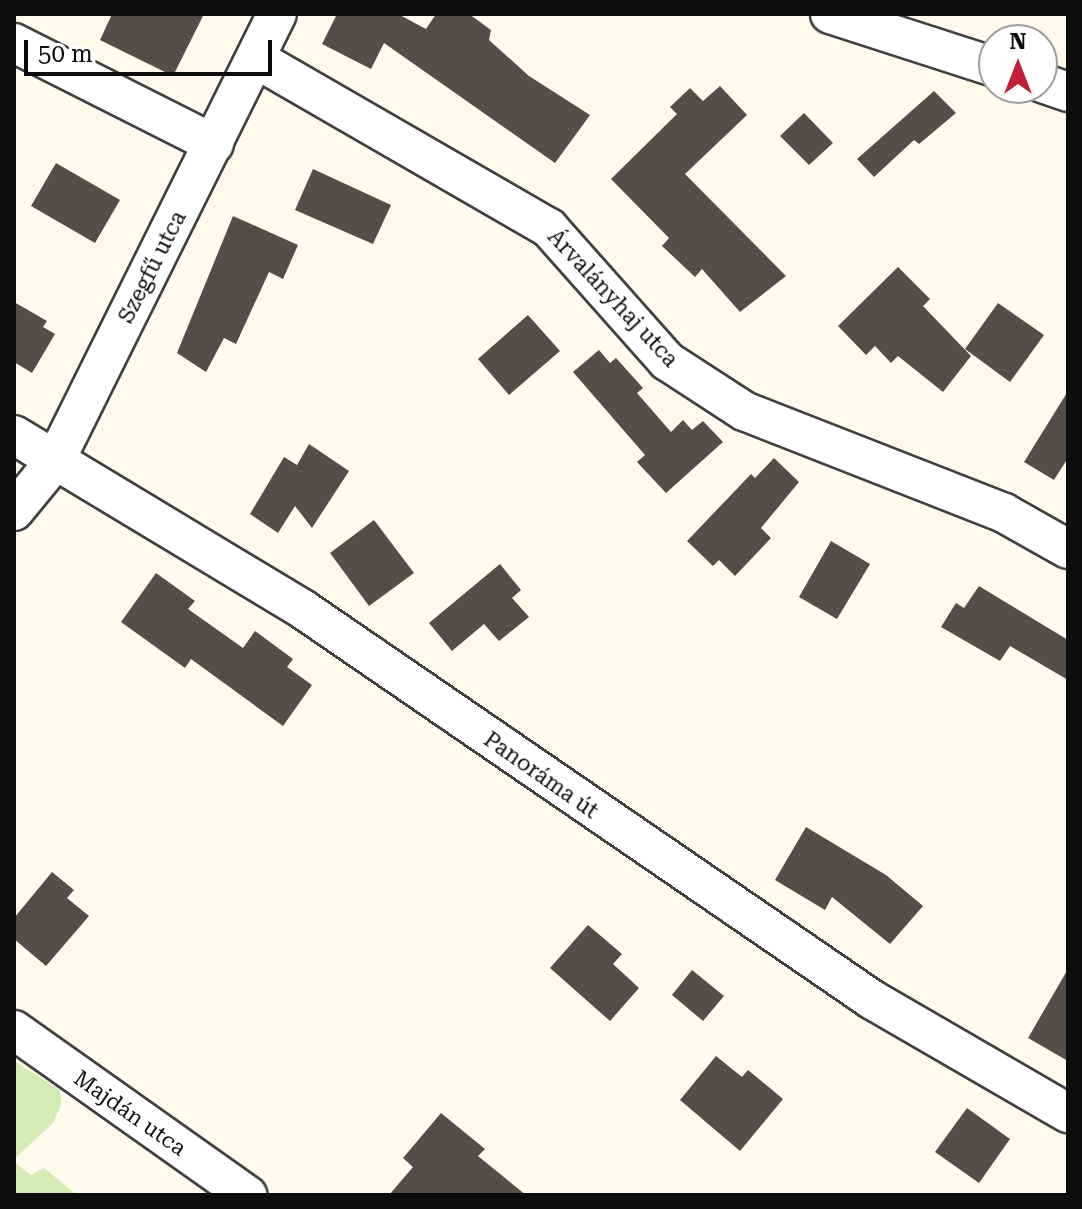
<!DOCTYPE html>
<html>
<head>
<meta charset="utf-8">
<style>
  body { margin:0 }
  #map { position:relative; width:1082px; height:1209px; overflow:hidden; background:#fffaec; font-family:"Roboto Serif",serif }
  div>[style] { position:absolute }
  .green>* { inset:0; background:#d5ebb5 }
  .building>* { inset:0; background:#564d49 }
  .roads { filter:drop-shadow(2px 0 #404040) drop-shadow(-2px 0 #404040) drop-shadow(0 2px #404040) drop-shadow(0 -2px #404040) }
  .minor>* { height:38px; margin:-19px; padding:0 19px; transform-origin:19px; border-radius:19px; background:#fff }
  span { translate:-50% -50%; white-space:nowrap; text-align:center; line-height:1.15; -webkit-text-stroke:8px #fff; paint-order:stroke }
  .street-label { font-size:22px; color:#0d0d0d }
  .frame { position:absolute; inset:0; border:16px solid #0d0d0d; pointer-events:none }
  .north { position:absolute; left:978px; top:24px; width:80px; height:80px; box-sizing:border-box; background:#fff; border:2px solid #9e9e9e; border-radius:50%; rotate:0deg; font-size:22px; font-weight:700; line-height:32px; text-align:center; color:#0d0d0d }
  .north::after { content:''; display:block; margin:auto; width:28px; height:36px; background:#c21f35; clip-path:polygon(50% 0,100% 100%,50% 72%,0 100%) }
  .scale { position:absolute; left:24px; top:40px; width:248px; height:36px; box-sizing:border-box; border:4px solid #0d0d0d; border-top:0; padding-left:10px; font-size:24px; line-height:28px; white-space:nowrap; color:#0d0d0d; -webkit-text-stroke:6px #fff; paint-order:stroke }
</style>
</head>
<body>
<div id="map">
  <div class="green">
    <div style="clip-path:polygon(14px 1061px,60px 1090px,61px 1105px,53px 1123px,14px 1159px)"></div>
    <div style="clip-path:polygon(14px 1162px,31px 1175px,44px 1168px,77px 1195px,14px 1195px)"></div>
  </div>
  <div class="building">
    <div style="clip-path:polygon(112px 14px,204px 14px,173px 76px,100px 40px)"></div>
    <div style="clip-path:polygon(337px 14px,398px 14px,426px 29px,436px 14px,469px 14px,491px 30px,489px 40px,529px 76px,590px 115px,555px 163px,384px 43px,371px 69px,322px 44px)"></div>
    <div style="clip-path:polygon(720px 86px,747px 115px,685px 174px,786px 276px,740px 312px,702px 269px,695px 277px,662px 246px,669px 238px,611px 179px,677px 114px,670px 107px,690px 88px,703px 101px)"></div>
    <div style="clip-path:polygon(934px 91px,956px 113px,919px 144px,914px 140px,874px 177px,857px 159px)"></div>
    <div style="clip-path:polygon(804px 113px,833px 143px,809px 165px,780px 136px)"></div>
    <div style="clip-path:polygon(56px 163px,120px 200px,95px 243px,31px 206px)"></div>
    <div style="clip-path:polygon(313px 169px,391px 205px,373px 244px,295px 210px)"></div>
    <div style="clip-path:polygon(233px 216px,298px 245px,283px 279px,269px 272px,236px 344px,224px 338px,206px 372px,177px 353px)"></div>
    <div style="clip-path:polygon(898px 267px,930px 299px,923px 306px,971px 356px,943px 392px,898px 356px,891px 363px,875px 346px,866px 355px,838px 326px)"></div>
    <div style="clip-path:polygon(14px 302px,47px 321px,43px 327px,55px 334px,32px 373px,14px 362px)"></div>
    <div style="clip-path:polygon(998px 303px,1044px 335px,1010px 382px,965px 349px)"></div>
    <div style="clip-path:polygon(528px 315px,560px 351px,509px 395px,478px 359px)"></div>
    <div style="clip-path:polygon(599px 350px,610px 363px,616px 358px,643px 388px,637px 393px,671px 432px,683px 420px,692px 430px,703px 421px,723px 442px,666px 493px,637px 462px,645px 455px,573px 372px)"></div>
    <div style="clip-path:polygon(1068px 391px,1068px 458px,1054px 480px,1024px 462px)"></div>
    <div style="clip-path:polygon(309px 444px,349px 471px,312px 528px,295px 506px,278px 533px,250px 514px,284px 457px,297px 465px)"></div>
    <div style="clip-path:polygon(774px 458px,799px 482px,761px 528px,771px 538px,735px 576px,719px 560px,713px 566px,687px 541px,751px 474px,755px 478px)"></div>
    <div style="clip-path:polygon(374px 520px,414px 573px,369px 606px,330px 553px)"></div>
    <div style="clip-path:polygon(831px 541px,870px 564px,837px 619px,799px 597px)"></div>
    <div style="clip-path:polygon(500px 564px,521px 590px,512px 598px,529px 617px,499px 641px,484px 624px,452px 651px,429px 623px)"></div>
    <div style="clip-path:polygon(156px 573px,195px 601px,188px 609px,243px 648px,255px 631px,293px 659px,287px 667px,312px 685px,283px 726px,191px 659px,185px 668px,121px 622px)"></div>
    <div style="clip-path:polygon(979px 586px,1068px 640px,1068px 680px,1010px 646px,1000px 661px,941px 627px,956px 603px,964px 608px)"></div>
    <div style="clip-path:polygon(806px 827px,886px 875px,923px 906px,890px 944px,832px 897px,825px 910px,775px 880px)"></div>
    <div style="clip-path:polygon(52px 872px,74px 890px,67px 898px,89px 916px,46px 966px,14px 939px,14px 918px)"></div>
    <div style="clip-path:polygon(588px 925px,622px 954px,613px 964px,639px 988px,610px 1021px,550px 968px)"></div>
    <div style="clip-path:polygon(1068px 969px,1068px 1061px,1028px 1038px)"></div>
    <div style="clip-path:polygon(692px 970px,724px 996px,703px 1021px,672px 995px)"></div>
    <div style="clip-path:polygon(716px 1056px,742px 1077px,748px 1070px,783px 1099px,740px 1151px,680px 1100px)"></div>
    <div style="clip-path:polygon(967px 1108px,1010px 1139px,979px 1183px,935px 1152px)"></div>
    <div style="clip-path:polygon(441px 1113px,485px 1149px,478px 1156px,526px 1195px,389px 1195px,413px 1167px,403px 1158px)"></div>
  </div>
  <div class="roads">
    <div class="minor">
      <div style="left:830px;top:14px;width:172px;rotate:17.9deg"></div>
      <div style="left:14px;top:43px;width:224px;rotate:26.8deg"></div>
      <div style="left:258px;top:60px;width:336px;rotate:30deg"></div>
      <div style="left:549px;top:228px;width:178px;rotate:48.4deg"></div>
      <div style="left:667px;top:361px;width:92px;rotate:33deg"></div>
      <div style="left:744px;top:411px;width:279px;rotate:21.4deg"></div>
      <div style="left:1004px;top:513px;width:73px;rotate:29.4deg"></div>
      <div style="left:1042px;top:83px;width:28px;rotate:19deg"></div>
      <div style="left:14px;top:435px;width:339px;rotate:31.1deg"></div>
      <div style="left:304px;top:610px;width:688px;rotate:34.45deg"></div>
      <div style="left:871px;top:999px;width:228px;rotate:30.1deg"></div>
      <div style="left:14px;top:511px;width:65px;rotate:-50.6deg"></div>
      <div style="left:55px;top:461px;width:499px;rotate:-63.6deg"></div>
      <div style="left:14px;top:1030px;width:286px;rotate:35.3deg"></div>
    </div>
  </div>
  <div class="street-label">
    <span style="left:152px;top:267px;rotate:-63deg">Szegfű utca</span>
    <span style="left:613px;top:298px;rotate:47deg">Árvalányhaj utca</span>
    <span style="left:541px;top:775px;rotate:35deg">Panoráma út</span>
    <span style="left:130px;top:1113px;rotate:35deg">Majdán utca</span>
  </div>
  <div class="frame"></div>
  <div class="north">N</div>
  <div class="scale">50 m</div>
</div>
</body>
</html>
